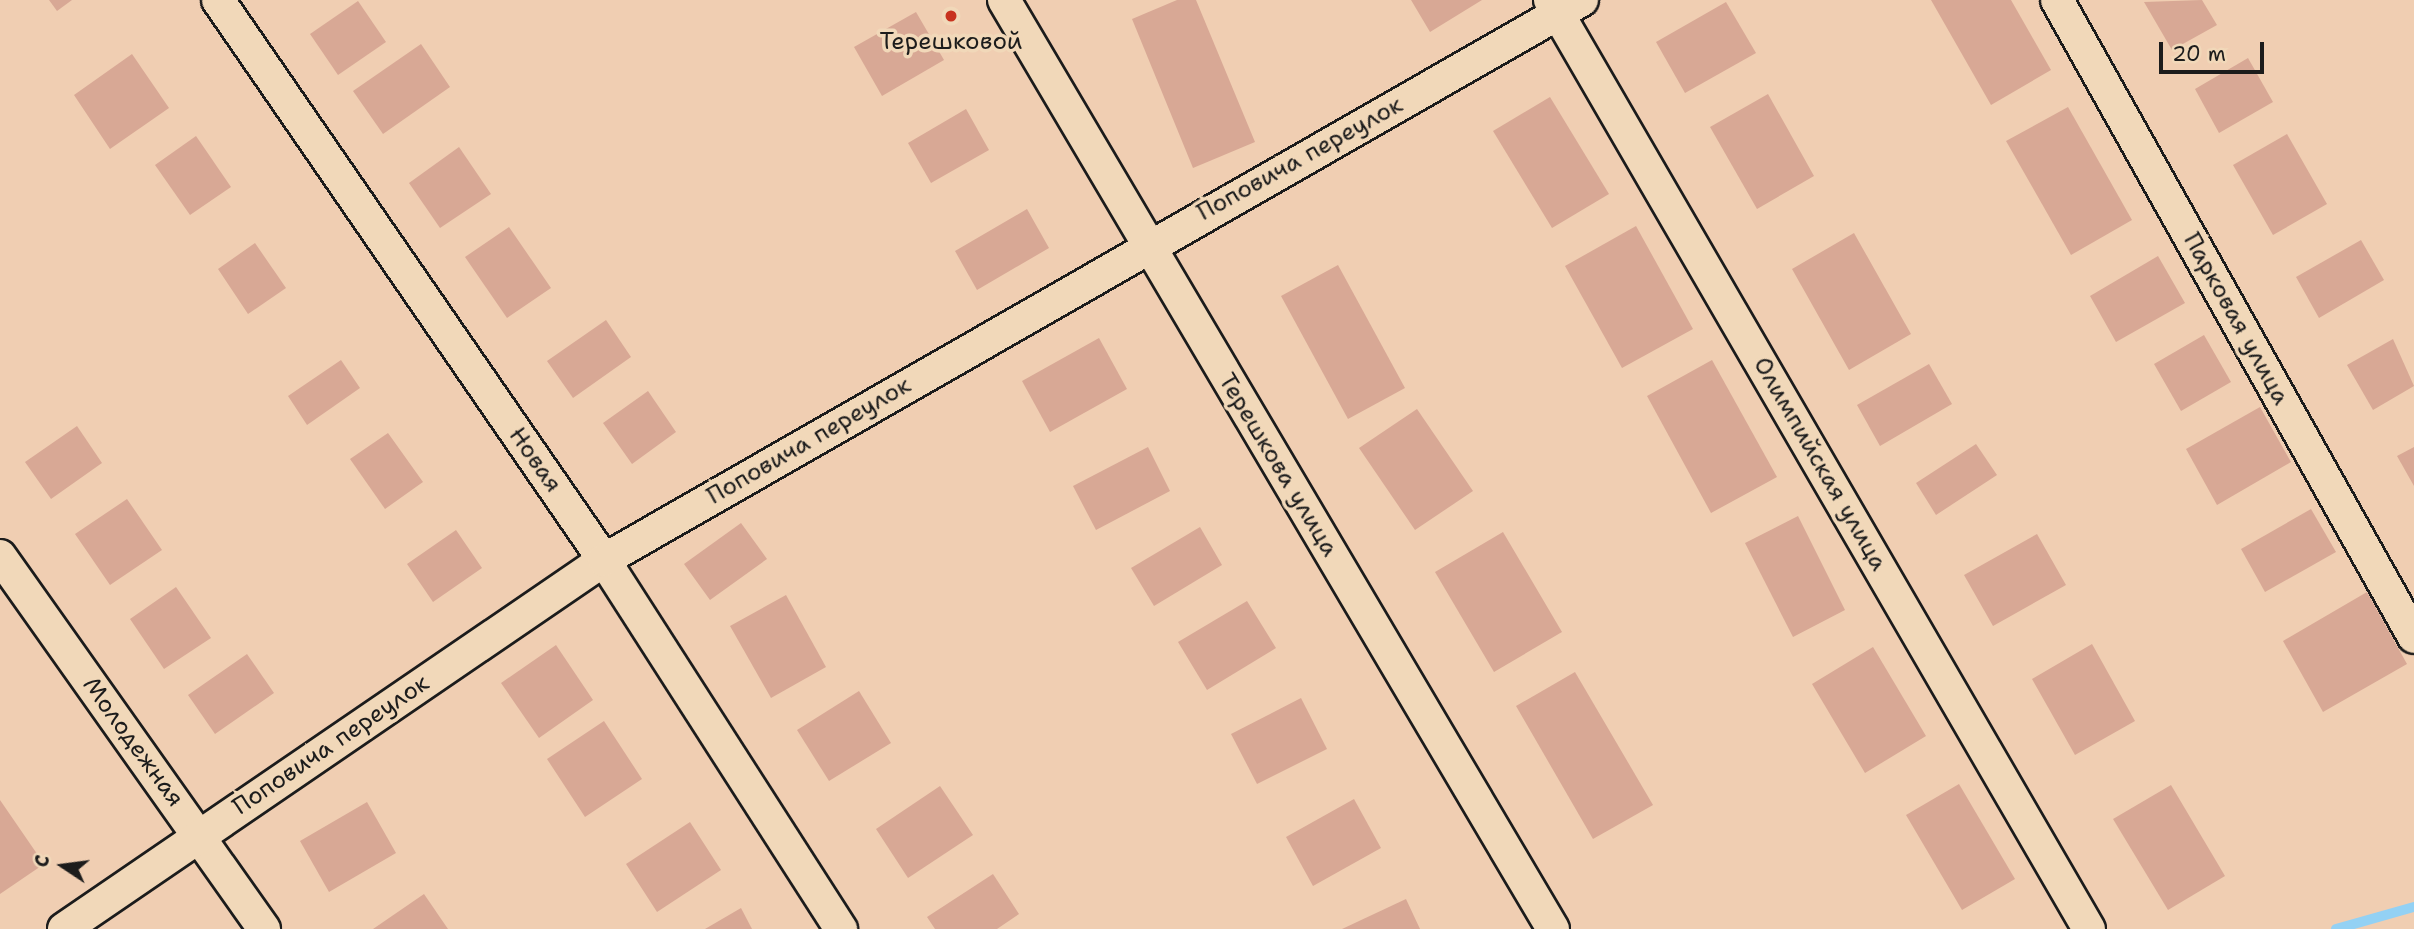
<!DOCTYPE html>
<html>
<head>
<meta charset="utf-8">
<style>
  body { margin:0 }
  #map { position:relative; width:2414px; height:929px; overflow:hidden; background:#f0ceb2; font-family:"Shantell Sans",sans-serif }
  div>[style] { position:absolute }
  .stream>* { height:10px; margin:-5px; padding:0 5px; transform-origin:5px; border-radius:5px; background:#93d1f4 }
  .building>* { inset:0; background:#d8a895 }
  .roads { filter:drop-shadow(2px 0 #1c1c1c) drop-shadow(-2px 0 #1c1c1c) drop-shadow(0 2px #1c1c1c) drop-shadow(0 -2px #1c1c1c) }
  .street>* { height:32px; margin:-16px; padding:0 16px; transform-origin:16px; border-radius:16px; background:#f1d8b9 }
  .dots>* { width:19px; height:19px; translate:-50% -50%; box-sizing:border-box; border:4px solid #f1d8b9; border-radius:50% }
  span { translate:-50% -50%; white-space:nowrap; text-align:center; line-height:1.15; -webkit-text-stroke:7px #f1d8b9; paint-order:stroke }
  .poi-label { font-size:24px; color:#1c1c1c }
  .street-label { font-size:24px; color:#1c1c1c }
  .north { position:absolute; left:28px; top:831px; width:70px; height:70px; -webkit-text-stroke:5px #f1d8b9; paint-order:stroke; rotate:283deg; font-size:19px; font-weight:700; line-height:28px; text-align:center; color:#1c1c1c }
  .north::after { content:''; display:block; margin:auto; width:24px; height:32px; background:#1c1c1c; clip-path:polygon(50% 0,100% 100%,50% 72%,0 100%) }
  .scale { position:absolute; left:2159px; top:42px; width:105px; height:32px; box-sizing:border-box; border:4px solid #1c1c1c; border-top:0; padding-left:9px; font-size:21px; line-height:24px; white-space:nowrap; color:#1c1c1c; -webkit-text-stroke:5px #f1d8b9; paint-order:stroke }
</style>
</head>
<body>
<div id="map">
  <div class="stream">
    <div style="left:2336px;top:929px;width:81px;rotate:-15.8deg"></div>
  </div>
  <div class="building">
    <div style="clip-path:polygon(49px 0,72px 0,57px 11px)"></div>
    <div style="clip-path:polygon(1177px 0,1196px 0,1255px 142px,1193px 168px,1132px 19px)"></div>
    <div style="clip-path:polygon(1411px 0,1482px 0,1430px 32px)"></div>
    <div style="clip-path:polygon(1931px 0,2011px 0,2051px 70px,1991px 105px)"></div>
    <div style="clip-path:polygon(2202px 0,2217px 25px,2172px 50px,2144px 2px)"></div>
    <div style="clip-path:polygon(358px 1px,386px 42px,338px 75px,310px 34px)"></div>
    <div style="clip-path:polygon(1726px 2px,1756px 53px,1685px 93px,1656px 42px)"></div>
    <div style="clip-path:polygon(916px 12px,944px 60px,882px 96px,854px 47px)"></div>
    <div style="clip-path:polygon(421px 44px,450px 87px,383px 134px,353px 91px)"></div>
    <div style="clip-path:polygon(132px 54px,169px 108px,110px 149px,74px 95px)"></div>
    <div style="clip-path:polygon(2248px 58px,2273px 102px,2219px 133px,2195px 89px)"></div>
    <div style="clip-path:polygon(1768px 94px,1814px 176px,1757px 209px,1710px 127px)"></div>
    <div style="clip-path:polygon(1550px 97px,1609px 194px,1552px 228px,1493px 131px)"></div>
    <div style="clip-path:polygon(2068px 107px,2132px 220px,2071px 255px,2006px 141px)"></div>
    <div style="clip-path:polygon(966px 109px,989px 150px,931px 183px,908px 143px)"></div>
    <div style="clip-path:polygon(2287px 134px,2327px 204px,2273px 235px,2233px 165px)"></div>
    <div style="clip-path:polygon(196px 136px,231px 187px,190px 215px,155px 165px)"></div>
    <div style="clip-path:polygon(459px 147px,491px 194px,440px 228px,409px 183px)"></div>
    <div style="clip-path:polygon(1027px 209px,1049px 248px,977px 290px,955px 251px)"></div>
    <div style="clip-path:polygon(1636px 226px,1693px 329px,1622px 368px,1565px 266px)"></div>
    <div style="clip-path:polygon(509px 227px,551px 288px,507px 318px,465px 257px)"></div>
    <div style="clip-path:polygon(1854px 233px,1911px 334px,1849px 370px,1792px 269px)"></div>
    <div style="clip-path:polygon(2361px 240px,2384px 280px,2319px 318px,2296px 277px)"></div>
    <div style="clip-path:polygon(255px 243px,286px 288px,248px 314px,218px 269px)"></div>
    <div style="clip-path:polygon(2158px 256px,2185px 303px,2116px 342px,2090px 296px)"></div>
    <div style="clip-path:polygon(1338px 265px,1405px 388px,1348px 419px,1281px 296px)"></div>
    <div style="clip-path:polygon(606px 320px,631px 357px,573px 398px,547px 361px)"></div>
    <div style="clip-path:polygon(2204px 335px,2231px 382px,2181px 411px,2154px 364px)"></div>
    <div style="clip-path:polygon(1099px 338px,1127px 389px,1050px 432px,1022px 381px)"></div>
    <div style="clip-path:polygon(2393px 339px,2414px 386px,2373px 410px,2347px 365px)"></div>
    <div style="clip-path:polygon(341px 360px,360px 388px,307px 425px,288px 396px)"></div>
    <div style="clip-path:polygon(1712px 360px,1777px 477px,1711px 513px,1647px 396px)"></div>
    <div style="clip-path:polygon(1929px 364px,1952px 404px,1880px 446px,1857px 405px)"></div>
    <div style="clip-path:polygon(648px 391px,676px 432px,632px 464px,603px 423px)"></div>
    <div style="clip-path:polygon(2260px 407px,2291px 462px,2217px 505px,2186px 449px)"></div>
    <div style="clip-path:polygon(1417px 409px,1473px 491px,1415px 530px,1359px 448px)"></div>
    <div style="clip-path:polygon(77px 426px,102px 463px,51px 499px,25px 462px)"></div>
    <div style="clip-path:polygon(388px 433px,423px 482px,385px 509px,350px 459px)"></div>
    <div style="clip-path:polygon(1976px 444px,1997px 475px,1936px 515px,1916px 483px)"></div>
    <div style="clip-path:polygon(1148px 447px,1170px 491px,1096px 530px,1073px 486px)"></div>
    <div style="clip-path:polygon(2414px 447px,2414px 486px,2397px 456px)"></div>
    <div style="clip-path:polygon(127px 499px,162px 550px,110px 585px,75px 534px)"></div>
    <div style="clip-path:polygon(2311px 509px,2336px 552px,2265px 592px,2241px 549px)"></div>
    <div style="clip-path:polygon(1798px 516px,1845px 610px,1793px 637px,1745px 543px)"></div>
    <div style="clip-path:polygon(741px 523px,767px 559px,710px 600px,684px 564px)"></div>
    <div style="clip-path:polygon(1200px 527px,1222px 565px,1154px 606px,1131px 568px)"></div>
    <div style="clip-path:polygon(456px 530px,482px 568px,433px 602px,407px 564px)"></div>
    <div style="clip-path:polygon(1503px 532px,1562px 632px,1494px 672px,1435px 572px)"></div>
    <div style="clip-path:polygon(2037px 534px,2066px 585px,1993px 626px,1964px 575px)"></div>
    <div style="clip-path:polygon(176px 587px,211px 638px,164px 669px,130px 619px)"></div>
    <div style="clip-path:polygon(2367px 592px,2407px 664px,2323px 712px,2283px 641px)"></div>
    <div style="clip-path:polygon(786px 595px,826px 667px,771px 698px,730px 626px)"></div>
    <div style="clip-path:polygon(1247px 601px,1276px 648px,1207px 690px,1178px 642px)"></div>
    <div style="clip-path:polygon(2092px 644px,2135px 721px,2075px 755px,2032px 679px)"></div>
    <div style="clip-path:polygon(556px 645px,593px 700px,539px 738px,501px 683px)"></div>
    <div style="clip-path:polygon(1873px 647px,1926px 736px,1865px 773px,1812px 684px)"></div>
    <div style="clip-path:polygon(247px 654px,274px 693px,215px 734px,188px 695px)"></div>
    <div style="clip-path:polygon(1575px 672px,1653px 805px,1593px 839px,1516px 706px)"></div>
    <div style="clip-path:polygon(859px 691px,891px 743px,829px 781px,797px 730px)"></div>
    <div style="clip-path:polygon(1301px 698px,1327px 749px,1257px 784px,1231px 734px)"></div>
    <div style="clip-path:polygon(604px 721px,642px 779px,585px 817px,547px 759px)"></div>
    <div style="clip-path:polygon(1959px 784px,2015px 879px,1962px 910px,1906px 815px)"></div>
    <div style="clip-path:polygon(2171px 785px,2225px 876px,2168px 910px,2113px 819px)"></div>
    <div style="clip-path:polygon(940px 786px,973px 835px,908px 878px,876px 829px)"></div>
    <div style="clip-path:polygon(1354px 799px,1381px 848px,1313px 886px,1286px 837px)"></div>
    <div style="clip-path:polygon(0 800px,44px 864px,0 894px)"></div>
    <div style="clip-path:polygon(367px 802px,396px 853px,329px 892px,300px 841px)"></div>
    <div style="clip-path:polygon(690px 822px,721px 870px,657px 912px,626px 864px)"></div>
    <div style="clip-path:polygon(993px 874px,1019px 914px,997px 929px,935px 929px,927px 917px)"></div>
    <div style="clip-path:polygon(424px 894px,448px 929px,373px 929px)"></div>
    <div style="clip-path:polygon(1406px 899px,1420px 929px,1342px 929px)"></div>
    <div style="clip-path:polygon(741px 908px,752px 929px,705px 929px)"></div>
  </div>
  <div class="roads">
    <div class="street">
      <div style="left:218px;top:0;width:680px;rotate:55.42deg"></div>
      <div style="left:604px;top:560px;width:439px;rotate:57.3deg"></div>
      <div style="left:1004px;top:0;width:1079px;rotate:59.42deg"></div>
      <div style="left:1550px;top:0;width:1074px;rotate:59.88deg"></div>
      <div style="left:2057px;top:0;width:730px;rotate:60.73deg"></div>
      <div style="left:0;top:556px;width:457px;rotate:54.7deg"></div>
      <div style="left:64px;top:929px;width:654px;rotate:-34.35deg"></div>
      <div style="left:604px;top:560px;width:1127px;rotate:-29.8deg"></div>
    </div>
  </div>
  <div class="dots">
    <div style="left:951px;top:16px;background:#c8321e"></div>
  </div>
  <div class="poi-label">
    <span style="left:951px;top:42px">Терешковой</span>
  </div>
  <div class="street-label">
    <span style="left:1300px;top:159px;rotate:-29deg">Поповича переулок</span>
    <span style="left:2236px;top:319px;rotate:61deg">Парковая улица</span>
    <span style="left:809px;top:441px;rotate:-30deg">Поповича переулок</span>
    <span style="left:535px;top:460px;rotate:55deg">Новая</span>
    <span style="left:1820px;top:464px;rotate:60deg">Олимпийская улица</span>
    <span style="left:1278px;top:465px;rotate:59deg">Терешкова улица</span>
    <span style="left:133px;top:742px;rotate:54deg">Молодежная</span>
    <span style="left:331px;top:745px;rotate:-34deg">Поповича переулок</span>
  </div>
  <div class="north">С</div>
  <div class="scale">20 m</div>
</div>
</body>
</html>
